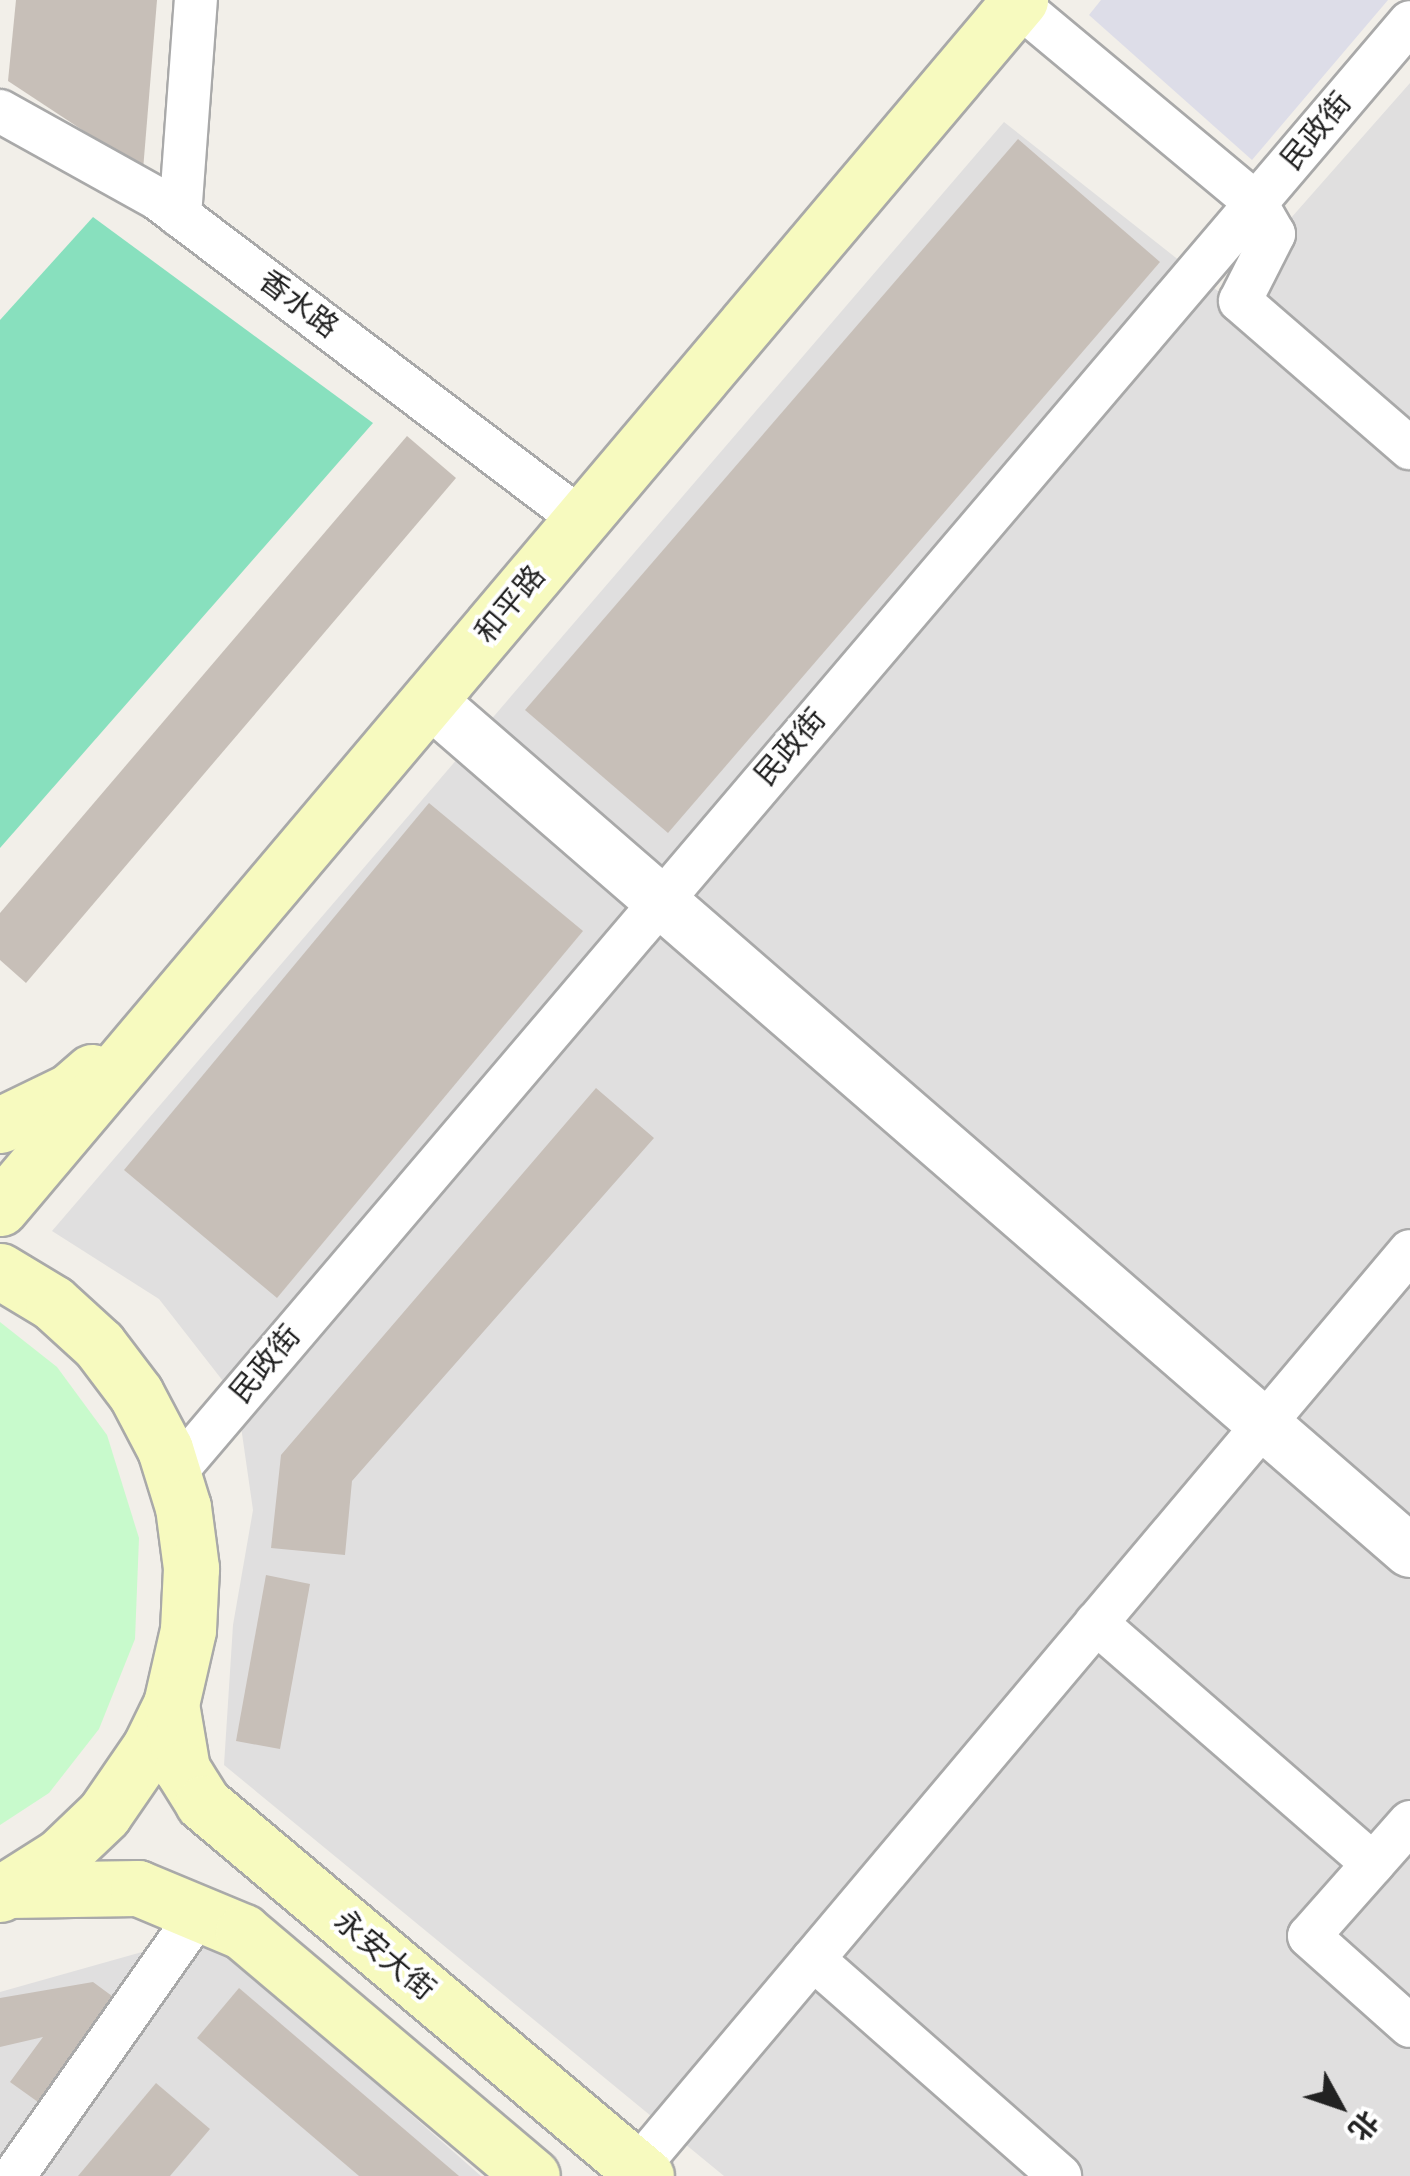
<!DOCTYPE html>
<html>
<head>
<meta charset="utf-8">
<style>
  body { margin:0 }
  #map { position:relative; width:1410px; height:2176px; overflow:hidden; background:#f2efe9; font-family:"Nunito Sans","Noto Sans SC",sans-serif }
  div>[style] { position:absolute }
  .residential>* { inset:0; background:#e0dfdf }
  .park>* { inset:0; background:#c8facc }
  .pitch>* { inset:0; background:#88e0be }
  .plaza>* { inset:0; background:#dddde8 }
  .building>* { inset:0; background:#c7bfb8 }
  .roads { filter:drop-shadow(2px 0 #a9a9a9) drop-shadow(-2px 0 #a9a9a9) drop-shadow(0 2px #a9a9a9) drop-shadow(0 -2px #a9a9a9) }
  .minor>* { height:42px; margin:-21px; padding:0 21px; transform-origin:21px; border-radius:21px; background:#fff }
  .tertiary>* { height:52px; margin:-26px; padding:0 26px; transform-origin:26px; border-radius:26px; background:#fff }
  .secondary>* { height:55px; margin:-27.5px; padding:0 27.5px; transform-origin:27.5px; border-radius:27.5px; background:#f7fabf }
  span { translate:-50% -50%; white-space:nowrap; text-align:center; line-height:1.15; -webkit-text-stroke:8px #fff; paint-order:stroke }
  .street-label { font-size:30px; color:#222 }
  .north { position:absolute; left:1290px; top:2056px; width:100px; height:100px; -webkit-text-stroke:8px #fff; paint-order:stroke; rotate:130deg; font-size:28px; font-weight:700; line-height:40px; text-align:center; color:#222 }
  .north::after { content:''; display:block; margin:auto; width:35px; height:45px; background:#222; clip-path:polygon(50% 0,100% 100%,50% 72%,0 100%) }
</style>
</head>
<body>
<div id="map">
  <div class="residential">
    <div style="clip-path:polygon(1410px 83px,1410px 2176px,724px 2176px,224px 1765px,233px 1625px,253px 1510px,237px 1399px,159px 1299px,52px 1231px,1004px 122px,1223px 295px)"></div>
    <div style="clip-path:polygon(206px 1934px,481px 2176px,0 2176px,0 1992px)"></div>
  </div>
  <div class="park">
    <div style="clip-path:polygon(0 1322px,57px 1367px,107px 1435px,139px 1538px,135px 1639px,99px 1729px,49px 1793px,0 1825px)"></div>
  </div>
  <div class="pitch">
    <div style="clip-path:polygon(93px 217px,373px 423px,0 848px,0 320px)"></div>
  </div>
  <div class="plaza">
    <div style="clip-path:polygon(1101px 0,1388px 0,1252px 160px,1089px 15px)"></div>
  </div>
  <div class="building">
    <div style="clip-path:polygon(16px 0,157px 0,143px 170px,8px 81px)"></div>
    <div style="clip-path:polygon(1018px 139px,1160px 262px,668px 833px,525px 710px)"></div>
    <div style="clip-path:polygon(407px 436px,456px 478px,26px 983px,0 960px,0 913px)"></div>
    <div style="clip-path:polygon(429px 803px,583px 931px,277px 1298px,124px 1170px)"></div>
    <div style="clip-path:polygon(596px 1088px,654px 1138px,352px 1481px,345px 1555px,271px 1548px,281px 1455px)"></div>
    <div style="clip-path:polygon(266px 1575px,310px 1584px,280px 1749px,236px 1741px)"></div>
    <div style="clip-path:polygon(93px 1982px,112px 1996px,38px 2102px,10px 2082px,43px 2037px,0 2047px,0 1998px)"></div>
    <div style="clip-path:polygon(239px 1988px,459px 2176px,359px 2176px,197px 2038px)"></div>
    <div style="clip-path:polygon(156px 2083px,210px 2129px,170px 2176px,78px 2176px)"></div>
  </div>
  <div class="roads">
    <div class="minor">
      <div style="left:1017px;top:4px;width:311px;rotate:39.8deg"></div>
      <div style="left:1256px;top:203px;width:36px;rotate:60deg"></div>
      <div style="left:1274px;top:234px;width:75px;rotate:116.9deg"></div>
      <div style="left:1240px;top:301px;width:225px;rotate:40.9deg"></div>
      <div style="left:0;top:111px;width:181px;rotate:29.1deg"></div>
      <div style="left:158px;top:199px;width:532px;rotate:37.13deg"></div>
      <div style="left:180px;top:216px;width:217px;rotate:-85.8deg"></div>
      <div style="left:173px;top:1475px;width:1908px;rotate:-49.59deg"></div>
      <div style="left:1096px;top:1623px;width:367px;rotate:41deg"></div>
      <div style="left:1410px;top:1822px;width:152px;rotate:131.5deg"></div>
      <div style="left:1309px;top:1936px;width:135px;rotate:41.7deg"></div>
      <div style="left:813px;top:1959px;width:329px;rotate:41.3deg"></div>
      <div style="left:637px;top:2168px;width:1199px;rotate:-49.87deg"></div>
      <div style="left:14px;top:2176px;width:322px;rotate:-54.9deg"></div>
    </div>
    <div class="tertiary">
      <div style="left:430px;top:701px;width:1297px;rotate:40.94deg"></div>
    </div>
    <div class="secondary">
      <div style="left:0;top:1125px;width:78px;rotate:-25.9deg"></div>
      <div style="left:70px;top:1091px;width:29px;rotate:-41deg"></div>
      <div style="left:0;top:1208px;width:1581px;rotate:-49.82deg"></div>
      <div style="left:0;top:1271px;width:62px;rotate:31.1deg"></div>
      <div style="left:53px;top:1303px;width:62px;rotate:42.4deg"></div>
      <div style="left:99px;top:1345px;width:61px;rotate:52.9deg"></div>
      <div style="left:136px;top:1394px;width:62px;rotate:62.2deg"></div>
      <div style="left:165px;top:1449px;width:61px;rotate:72.8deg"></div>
      <div style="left:183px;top:1507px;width:62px;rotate:82.5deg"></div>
      <div style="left:191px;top:1568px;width:62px;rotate:92.8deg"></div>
      <div style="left:188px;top:1630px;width:76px;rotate:102.9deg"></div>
      <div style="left:171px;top:1704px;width:48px;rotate:116deg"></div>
      <div style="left:150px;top:1747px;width:81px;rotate:124.5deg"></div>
      <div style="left:104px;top:1814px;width:61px;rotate:136.3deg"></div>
      <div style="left:60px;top:1856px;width:71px;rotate:147.7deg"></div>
      <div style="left:171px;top:1704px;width:66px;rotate:80.4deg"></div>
      <div style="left:182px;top:1769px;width:40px;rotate:58deg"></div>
      <div style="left:203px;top:1803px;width:579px;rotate:40.1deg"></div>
      <div style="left:9px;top:1890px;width:129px;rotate:-0.9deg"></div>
      <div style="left:138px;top:1888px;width:114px;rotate:22.7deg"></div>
      <div style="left:243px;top:1932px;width:378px;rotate:40.2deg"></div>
    </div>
  </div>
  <div class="street-label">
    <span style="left:1317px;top:132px;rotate:-50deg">民政街</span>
    <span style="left:298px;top:305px;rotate:37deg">香水路</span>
    <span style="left:511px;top:605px;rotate:-50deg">和平路</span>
    <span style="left:791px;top:748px;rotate:-49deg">民政街</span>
    <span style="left:266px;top:1365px;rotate:-50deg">民政街</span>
    <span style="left:384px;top:1956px;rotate:40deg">永安大街</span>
  </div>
  <div class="north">北</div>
</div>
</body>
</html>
